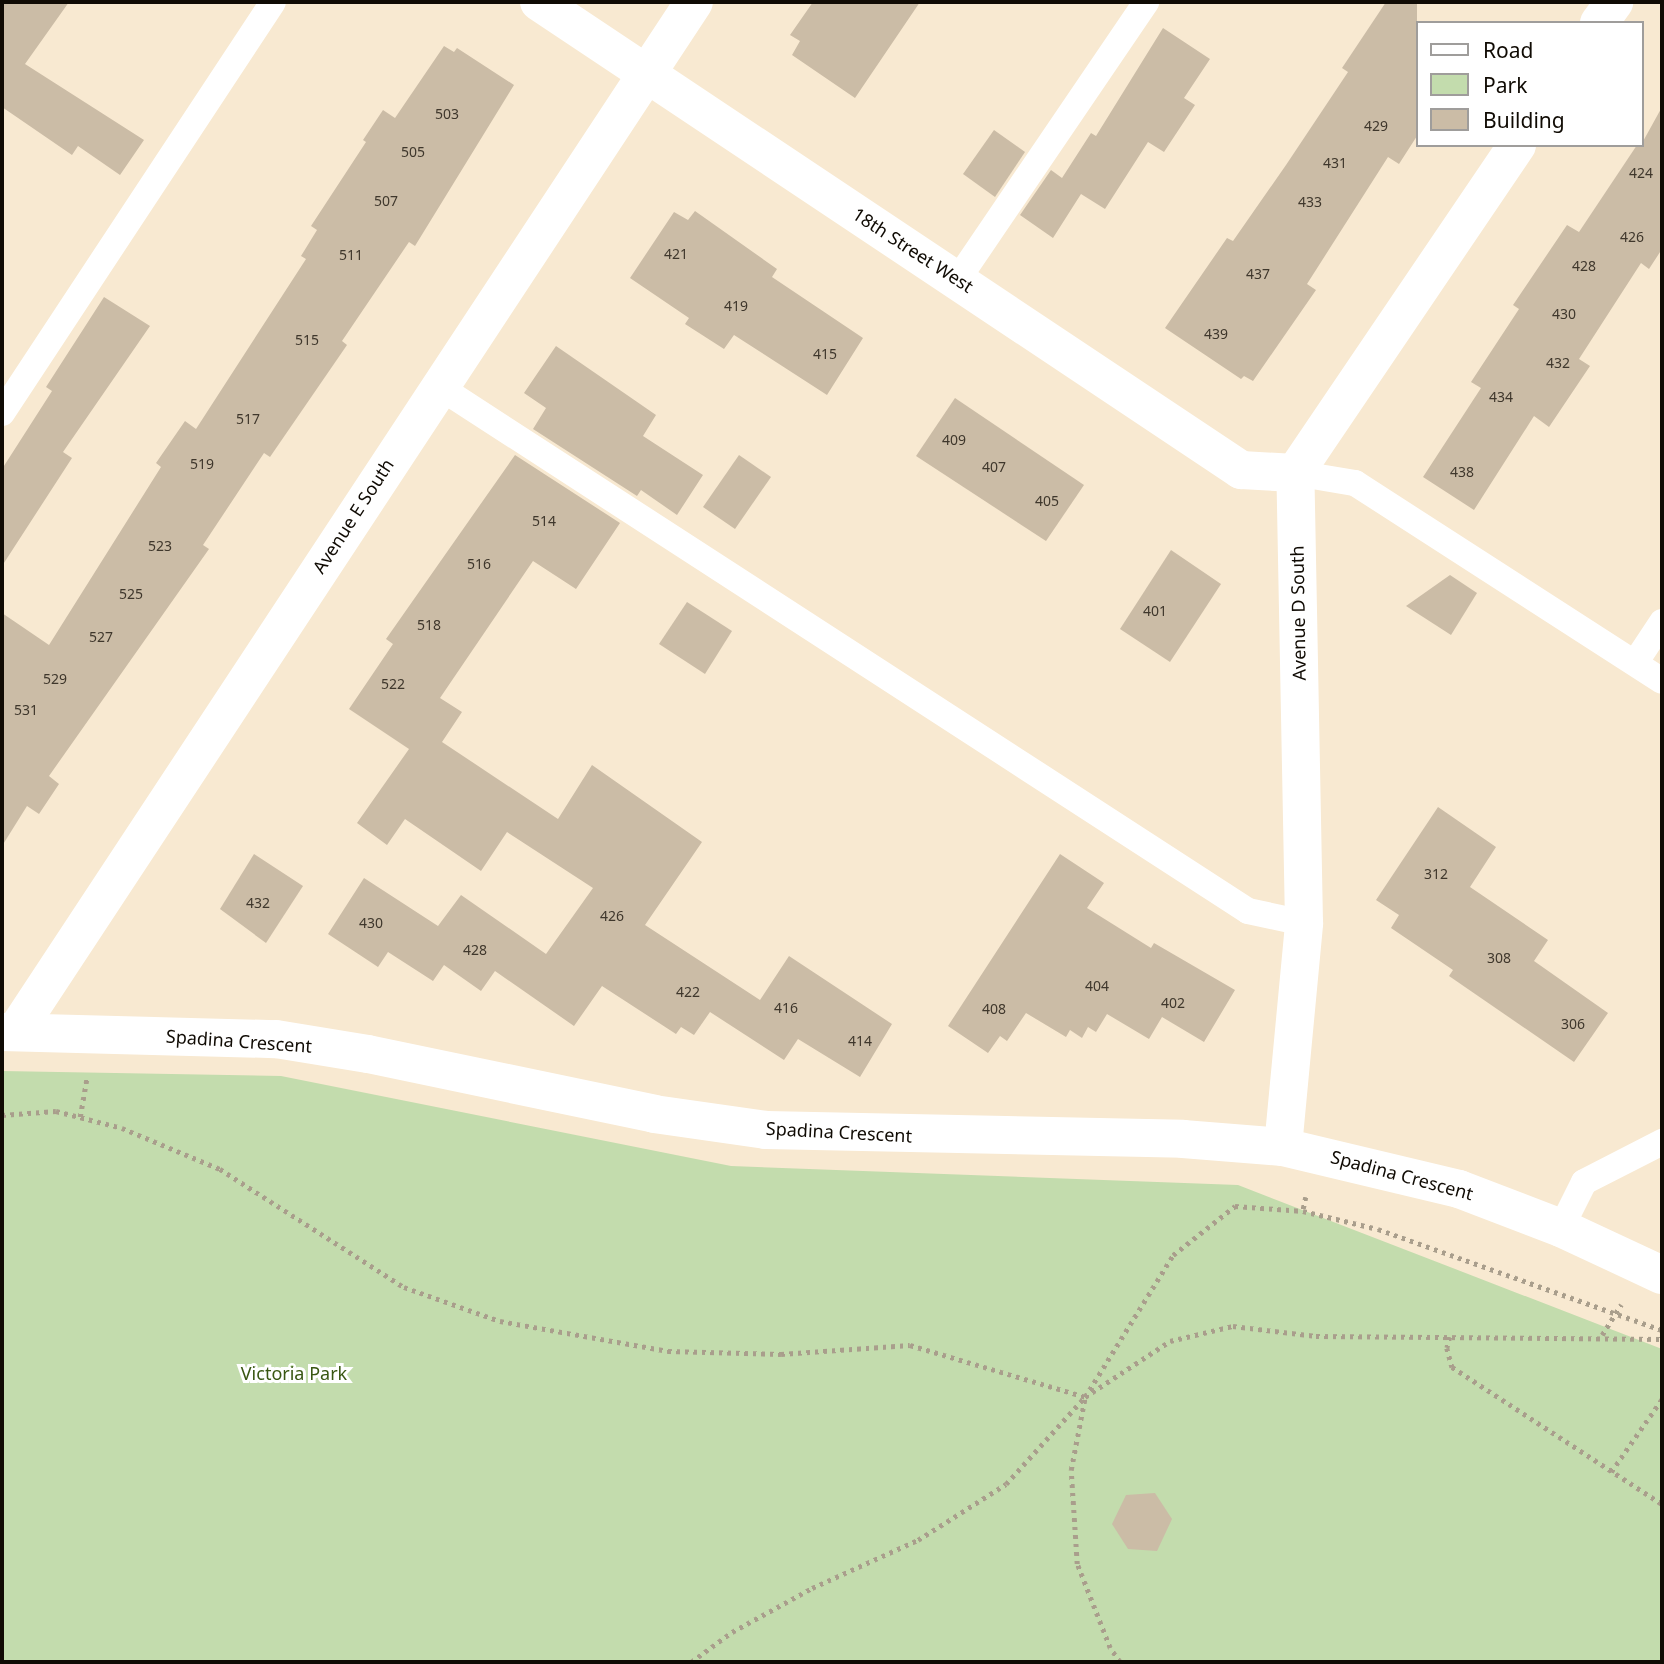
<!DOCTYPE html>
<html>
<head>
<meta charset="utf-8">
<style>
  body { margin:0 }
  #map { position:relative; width:1664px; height:1664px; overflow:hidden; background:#f8e9d1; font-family:"Noto Sans",sans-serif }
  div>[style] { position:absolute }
  .green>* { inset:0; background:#c3dcad }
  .building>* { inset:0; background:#cbbca6 }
  .path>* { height:4.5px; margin-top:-2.25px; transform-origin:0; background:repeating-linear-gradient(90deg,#a99e8c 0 3.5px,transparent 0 8.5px) }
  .service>* { height:26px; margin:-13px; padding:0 13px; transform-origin:13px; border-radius:13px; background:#fff }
  .minor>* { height:38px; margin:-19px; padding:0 19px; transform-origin:19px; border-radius:19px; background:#fff }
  span { translate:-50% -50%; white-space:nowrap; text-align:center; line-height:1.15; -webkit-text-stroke:6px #fff; paint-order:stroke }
  .number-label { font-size:14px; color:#3f372c }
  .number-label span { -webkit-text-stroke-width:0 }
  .street-label { font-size:18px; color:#100b04 }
  .park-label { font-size:18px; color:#395712 }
  .frame { position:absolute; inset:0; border:4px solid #100b04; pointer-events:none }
  .legend { position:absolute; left:1416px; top:21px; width:228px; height:126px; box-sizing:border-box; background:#fff; border:2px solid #9f9d9b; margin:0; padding:9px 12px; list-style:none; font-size:21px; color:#100b04 }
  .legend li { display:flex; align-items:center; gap:14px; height:35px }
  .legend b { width:35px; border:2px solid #9f9d9b }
</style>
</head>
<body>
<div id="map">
  <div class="green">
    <div style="clip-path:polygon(2px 1071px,281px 1076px,731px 1166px,1238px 1185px,1662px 1349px,1662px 1662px,2px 1662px)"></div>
  </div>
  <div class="building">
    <div style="clip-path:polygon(2px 2px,69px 2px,25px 64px,144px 140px,120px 175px,78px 146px,72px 155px,2px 107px)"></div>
    <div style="clip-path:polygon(813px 2px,920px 2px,855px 98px,792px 55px,800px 41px,790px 35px)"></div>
    <div style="clip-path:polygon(1386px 2px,1417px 2px,1417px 136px,1399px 164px,1388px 157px,1307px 284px,1316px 290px,1253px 381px,1244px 376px,1241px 379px,1165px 328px,1227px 238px,1233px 241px,1286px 165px,1348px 72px,1342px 68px)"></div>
    <div style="clip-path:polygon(1163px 28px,1210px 59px,1184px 98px,1195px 105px,1164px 152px,1148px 142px,1105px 209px,1081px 194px,1053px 238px,1020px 215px,1051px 170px,1062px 178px,1091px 133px,1096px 136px)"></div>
    <div style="clip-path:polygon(444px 46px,454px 52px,457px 48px,514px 85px,415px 246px,409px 242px,342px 341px,347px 345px,270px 457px,264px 453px,203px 545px,209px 549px,49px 776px,59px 784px,39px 814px,27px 806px,2px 846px,2px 613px,49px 645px,161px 467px,156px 463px,185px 421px,196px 429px,306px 259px,301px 256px,317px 230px,311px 226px,366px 142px,363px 140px,383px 110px,395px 118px)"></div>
    <div style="clip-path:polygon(1662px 107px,1662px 249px,1649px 269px,1641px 263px,1579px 359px,1590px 366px,1549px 427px,1534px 416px,1474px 510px,1423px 477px,1481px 388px,1471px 382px,1519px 309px,1513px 305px,1567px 225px,1579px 232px,1637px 145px,1641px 145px)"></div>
    <div style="clip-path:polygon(994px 130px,1025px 152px,995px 197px,963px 174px)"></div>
    <div style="clip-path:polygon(695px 211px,777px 269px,772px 277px,863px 338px,827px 395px,734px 335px,724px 349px,685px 324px,689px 318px,630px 278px,674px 212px,688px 220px)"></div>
    <div style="clip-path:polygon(104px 297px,150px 326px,63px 452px,72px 458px,2px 566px,2px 469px,52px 391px,46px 387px)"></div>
    <div style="clip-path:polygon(556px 346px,656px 415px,643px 436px,703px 475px,677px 515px,641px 490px,637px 496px,533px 429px,546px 408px,524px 393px)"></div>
    <div style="clip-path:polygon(955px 398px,1084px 485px,1046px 541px,916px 456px)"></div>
    <div style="clip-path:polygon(515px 455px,620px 523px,576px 589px,533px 561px,440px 698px,462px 712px,442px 742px,558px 819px,592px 765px,702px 842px,645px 925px,760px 1000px,789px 956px,892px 1024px,860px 1077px,798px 1039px,784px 1060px,710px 1012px,694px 1035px,681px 1027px,676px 1034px,602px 986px,574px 1026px,495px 971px,481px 991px,444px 965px,433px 981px,388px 952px,378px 967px,328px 934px,364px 878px,438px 926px,461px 895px,546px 954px,593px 888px,507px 832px,481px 871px,405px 819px,387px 845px,357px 823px,409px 749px,349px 709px,393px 644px,386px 639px)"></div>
    <div style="clip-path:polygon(739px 455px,771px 477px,735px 529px,703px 507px)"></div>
    <div style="clip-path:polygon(1171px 550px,1221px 584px,1170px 662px,1120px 629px)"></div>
    <div style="clip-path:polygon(1450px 575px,1477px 593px,1451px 635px,1406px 606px)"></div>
    <div style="clip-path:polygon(687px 602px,732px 631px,705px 674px,659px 644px)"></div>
    <div style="clip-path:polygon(1438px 807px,1496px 847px,1470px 887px,1548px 940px,1534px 961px,1608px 1013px,1574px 1062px,1449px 976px,1453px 970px,1391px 928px,1399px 915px,1376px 900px)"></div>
    <div style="clip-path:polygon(254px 854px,303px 886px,266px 943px,220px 909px)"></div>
    <div style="clip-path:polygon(1060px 854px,1104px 883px,1087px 908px,1151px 948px,1154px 943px,1235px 990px,1204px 1042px,1162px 1017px,1149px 1039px,1107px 1014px,1096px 1032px,1088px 1027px,1082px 1038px,1070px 1030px,1066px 1037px,1026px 1013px,1007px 1041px,1000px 1036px,988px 1053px,948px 1026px)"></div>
    <div style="clip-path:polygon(1155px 1493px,1172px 1519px,1157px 1551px,1128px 1549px,1112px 1524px,1126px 1495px)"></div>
  </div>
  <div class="path">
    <div style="left:2px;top:1115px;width:54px;rotate:-4.2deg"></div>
    <div style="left:56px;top:1111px;width:68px;rotate:14.4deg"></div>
    <div style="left:122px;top:1128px;width:106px;rotate:22.7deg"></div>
    <div style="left:220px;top:1169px;width:219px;rotate:32.7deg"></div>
    <div style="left:404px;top:1287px;width:102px;rotate:19.5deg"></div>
    <div style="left:500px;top:1321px;width:171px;rotate:10.1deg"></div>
    <div style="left:668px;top:1351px;width:113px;rotate:1.5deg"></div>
    <div style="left:781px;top:1354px;width:129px;rotate:-4deg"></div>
    <div style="left:910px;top:1345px;width:183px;rotate:16.5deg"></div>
    <div style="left:80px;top:1117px;width:41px;rotate:-80.1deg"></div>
    <div style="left:1306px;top:1197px;width:14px;rotate:102deg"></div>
    <div style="left:1303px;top:1211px;width:77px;rotate:13.5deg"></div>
    <div style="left:1378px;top:1229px;width:301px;rotate:19.6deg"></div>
    <div style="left:1602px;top:1335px;width:36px;rotate:-58deg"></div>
    <div style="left:1450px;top:1337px;width:11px;rotate:105deg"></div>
    <div style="left:1447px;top:1348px;width:20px;rotate:75deg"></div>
    <div style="left:1452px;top:1367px;width:251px;rotate:33.1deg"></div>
    <div style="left:1611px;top:1472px;width:89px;rotate:-55.1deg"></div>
    <div style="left:691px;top:1662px;width:51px;rotate:-36.2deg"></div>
    <div style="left:732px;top:1632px;width:91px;rotate:-28.8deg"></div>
    <div style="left:812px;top:1588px;width:116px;rotate:-24.4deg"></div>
    <div style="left:918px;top:1540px;width:104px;rotate:-32.5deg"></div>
    <div style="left:1006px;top:1484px;width:118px;rotate:-47.8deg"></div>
    <div style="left:1085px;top:1397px;width:102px;rotate:-33.4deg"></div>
    <div style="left:1170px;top:1341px;width:65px;rotate:-13.4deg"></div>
    <div style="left:1233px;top:1326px;width:84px;rotate:6.9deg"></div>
    <div style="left:1316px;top:1336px;width:346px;rotate:0.5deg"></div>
    <div style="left:1120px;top:1662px;width:17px;rotate:-126deg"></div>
    <div style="left:1110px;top:1648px;width:90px;rotate:-111.4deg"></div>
    <div style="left:1077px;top:1564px;width:94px;rotate:-93.7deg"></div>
    <div style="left:1071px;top:1470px;width:74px;rotate:-79.1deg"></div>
    <div style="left:1085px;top:1397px;width:167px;rotate:-58.2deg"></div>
    <div style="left:1173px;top:1255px;width:79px;rotate:-38.3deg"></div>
    <div style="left:1235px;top:1206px;width:68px;rotate:4.2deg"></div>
  </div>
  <div class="service">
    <div style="left:958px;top:279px;width:335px;rotate:-55.8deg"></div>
    <div style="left:438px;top:386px;width:965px;rotate:32.95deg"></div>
    <div style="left:1248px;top:911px;width:57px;rotate:12.1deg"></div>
    <div style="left:2px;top:413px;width:492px;rotate:-56.6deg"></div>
    <div style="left:1295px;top:473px;width:61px;rotate:9.5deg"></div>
    <div style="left:1355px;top:483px;width:365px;rotate:32.8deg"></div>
    <div style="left:1635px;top:663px;width:49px;rotate:-56.6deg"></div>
    <div style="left:1561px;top:1228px;width:51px;rotate:-63.4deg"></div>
    <div style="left:1584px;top:1182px;width:88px;rotate:-27.1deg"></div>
  </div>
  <div class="minor">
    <div style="left:539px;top:2px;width:844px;rotate:33.69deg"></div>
    <div style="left:1241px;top:470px;width:54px;rotate:3.2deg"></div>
    <div style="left:1599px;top:23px;width:26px;rotate:-54deg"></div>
    <div style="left:16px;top:1031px;width:1232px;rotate:-56.62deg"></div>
    <div style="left:2px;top:1032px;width:274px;rotate:1.5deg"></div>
    <div style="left:276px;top:1039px;width:93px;rotate:9.3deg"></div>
    <div style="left:368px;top:1054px;width:292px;rotate:11.8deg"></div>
    <div style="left:654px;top:1114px;width:113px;rotate:8.1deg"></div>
    <div style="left:766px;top:1130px;width:417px;rotate:1.2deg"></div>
    <div style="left:1183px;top:1139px;width:100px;rotate:4.6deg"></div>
    <div style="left:1283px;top:1147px;width:181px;rotate:13.4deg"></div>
    <div style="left:1459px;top:1189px;width:109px;rotate:20.9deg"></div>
    <div style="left:1561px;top:1228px;width:111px;rotate:25deg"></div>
    <div style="left:1283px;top:1147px;width:225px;rotate:-84.6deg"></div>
    <div style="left:1304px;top:923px;width:450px;rotate:-91.1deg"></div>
    <div style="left:1295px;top:473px;width:396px;rotate:-55.9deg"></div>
  </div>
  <div class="number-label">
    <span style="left:447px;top:114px">503</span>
    <span style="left:1376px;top:126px">429</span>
    <span style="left:413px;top:152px">505</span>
    <span style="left:1335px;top:163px">431</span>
    <span style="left:1641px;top:173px">424</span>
    <span style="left:386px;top:201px">507</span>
    <span style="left:1310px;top:202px">433</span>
    <span style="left:1632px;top:237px">426</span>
    <span style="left:676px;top:254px">421</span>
    <span style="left:351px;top:255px">511</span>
    <span style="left:1584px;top:266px">428</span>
    <span style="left:1258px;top:274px">437</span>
    <span style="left:736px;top:306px">419</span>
    <span style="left:1564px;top:314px">430</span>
    <span style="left:1216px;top:334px">439</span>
    <span style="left:307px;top:340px">515</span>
    <span style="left:825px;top:354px">415</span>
    <span style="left:1558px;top:363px">432</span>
    <span style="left:1501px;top:397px">434</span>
    <span style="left:248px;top:419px">517</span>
    <span style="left:954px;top:440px">409</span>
    <span style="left:202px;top:464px">519</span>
    <span style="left:994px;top:467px">407</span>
    <span style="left:1462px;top:472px">438</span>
    <span style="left:1047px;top:501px">405</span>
    <span style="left:544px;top:521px">514</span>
    <span style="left:160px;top:546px">523</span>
    <span style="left:479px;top:564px">516</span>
    <span style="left:131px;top:594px">525</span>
    <span style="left:1155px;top:611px">401</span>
    <span style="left:429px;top:625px">518</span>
    <span style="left:101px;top:637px">527</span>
    <span style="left:55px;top:679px">529</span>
    <span style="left:393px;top:684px">522</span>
    <span style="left:26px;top:710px">531</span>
    <span style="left:1436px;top:874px">312</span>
    <span style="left:258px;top:903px">432</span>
    <span style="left:612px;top:916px">426</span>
    <span style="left:371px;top:923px">430</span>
    <span style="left:475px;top:950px">428</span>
    <span style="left:1499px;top:958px">308</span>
    <span style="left:1097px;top:986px">404</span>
    <span style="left:688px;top:992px">422</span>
    <span style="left:1173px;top:1003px">402</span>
    <span style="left:786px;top:1008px">416</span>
    <span style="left:994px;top:1009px">408</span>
    <span style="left:1573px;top:1024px">306</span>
    <span style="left:860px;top:1041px">414</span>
  </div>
  <div class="street-label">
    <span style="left:913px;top:250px;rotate:33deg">18th Street West</span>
    <span style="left:353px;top:516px;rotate:-57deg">Avenue E South</span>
    <span style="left:1298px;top:613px;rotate:-91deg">Avenue D South</span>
    <span style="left:239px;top:1041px;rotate:4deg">Spadina Crescent</span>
    <span style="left:839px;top:1132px;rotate:3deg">Spadina Crescent</span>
    <span style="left:1402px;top:1175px;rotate:15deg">Spadina Crescent</span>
  </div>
  <div class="park-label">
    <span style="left:294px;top:1373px">Victoria Park</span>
  </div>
  <div class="frame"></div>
  <ul class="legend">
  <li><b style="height:9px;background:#fff"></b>Road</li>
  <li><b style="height:19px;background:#c3dcad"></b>Park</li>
  <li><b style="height:19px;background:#cbbca6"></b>Building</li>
  </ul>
</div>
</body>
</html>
